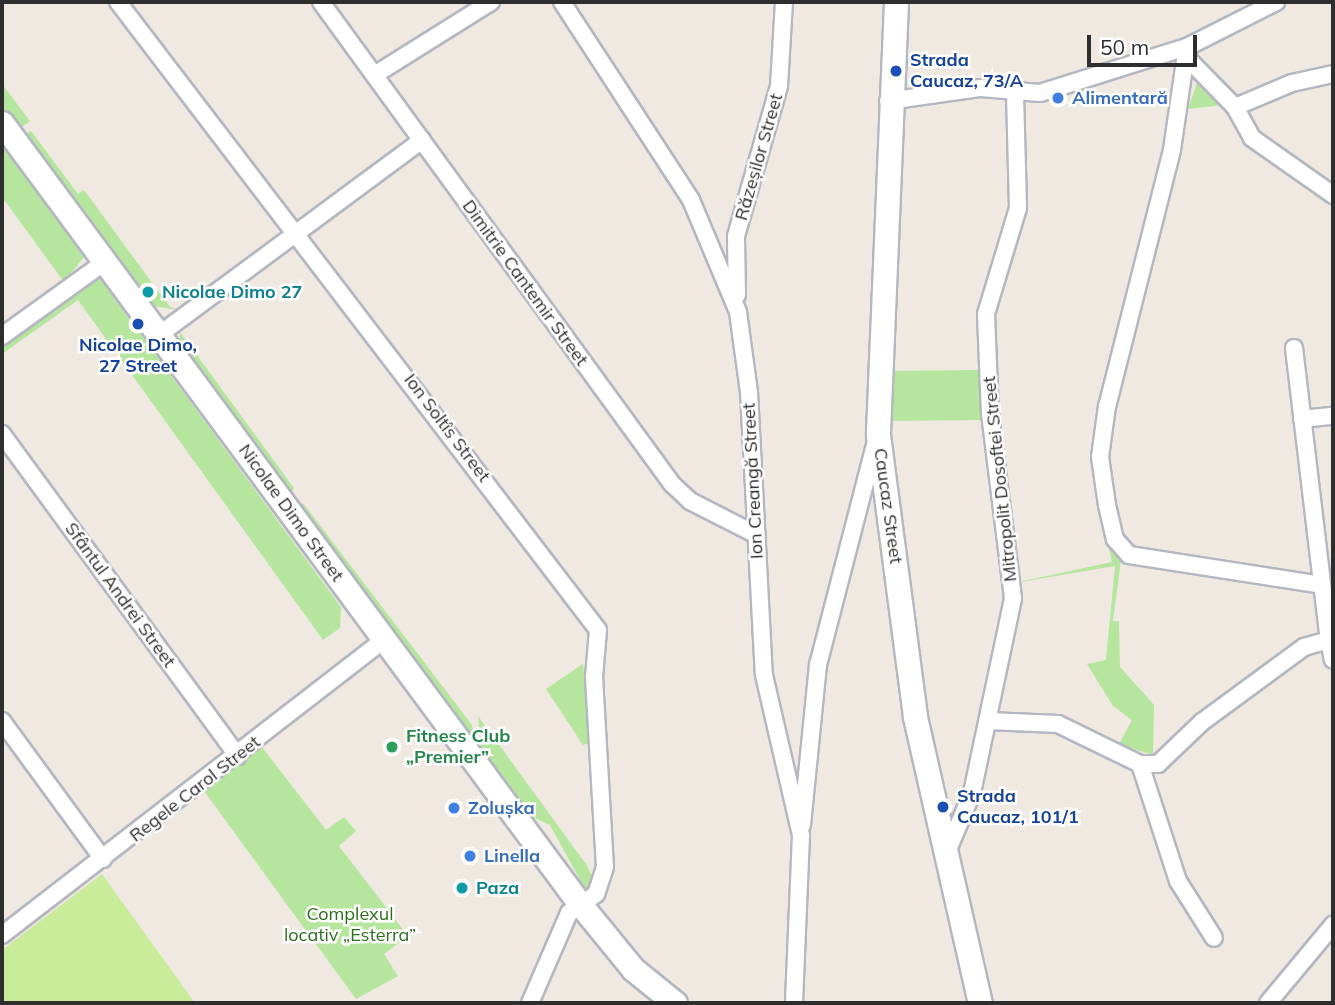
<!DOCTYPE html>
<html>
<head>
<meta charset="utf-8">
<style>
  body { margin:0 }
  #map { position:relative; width:1335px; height:1005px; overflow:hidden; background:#efe9e1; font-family:Mulish,sans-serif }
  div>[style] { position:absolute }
  .green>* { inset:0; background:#b6e59e }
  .pitch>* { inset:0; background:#c9ec9a }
  .roads { filter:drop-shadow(2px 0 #b4b7c1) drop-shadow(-2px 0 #b4b7c1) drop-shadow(0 2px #b4b7c1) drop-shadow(0 -2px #b4b7c1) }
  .street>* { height:16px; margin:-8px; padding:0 8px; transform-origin:8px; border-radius:8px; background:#fff }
  .secondary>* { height:23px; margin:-11.5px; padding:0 11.5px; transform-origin:11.5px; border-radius:11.5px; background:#fff }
  .dots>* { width:19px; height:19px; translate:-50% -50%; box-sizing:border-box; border:4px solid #fff; border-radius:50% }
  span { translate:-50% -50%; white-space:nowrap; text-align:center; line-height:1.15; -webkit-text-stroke:5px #fff; paint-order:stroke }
  .transit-label { font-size:18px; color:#164399; font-weight:700 }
  .left { translate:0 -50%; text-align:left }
  .shop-label { font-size:18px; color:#366cbe; font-weight:700 }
  .street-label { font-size:18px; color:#2e2e2e }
  .culture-label { font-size:18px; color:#0d838f; font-weight:700 }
  .leisure-label { font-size:18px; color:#27864d; font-weight:700 }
  .park-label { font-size:18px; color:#2c6e1b }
  .frame { position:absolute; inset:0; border:4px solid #2e2e2e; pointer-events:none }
  .scale { position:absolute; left:1087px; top:35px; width:110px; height:32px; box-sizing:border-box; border:4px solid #2e2e2e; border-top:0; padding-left:9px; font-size:21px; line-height:24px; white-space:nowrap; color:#2e2e2e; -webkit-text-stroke:5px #fff; paint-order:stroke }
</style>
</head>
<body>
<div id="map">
  <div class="green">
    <div style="clip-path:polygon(1198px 80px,1223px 105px,1188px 109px)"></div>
    <div style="clip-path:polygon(2px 84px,30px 121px,21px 128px,25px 134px,31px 131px,78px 194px,84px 190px,170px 307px,180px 310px,152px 306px,68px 199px,2px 109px)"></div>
    <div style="clip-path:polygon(2px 144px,84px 257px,64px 282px,2px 197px)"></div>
    <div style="clip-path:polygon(97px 275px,341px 607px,340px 628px,323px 640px,78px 300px,2px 354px,2px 345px)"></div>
    <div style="clip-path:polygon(180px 332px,294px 488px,290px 496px,179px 344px)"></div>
    <div style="clip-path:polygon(981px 370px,986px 420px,888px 421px,889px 371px)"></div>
    <div style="clip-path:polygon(303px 503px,472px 725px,475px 744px,300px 508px)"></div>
    <div style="clip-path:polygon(1105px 532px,1121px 560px,1113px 621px,1119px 621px,1120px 667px,1154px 705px,1153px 755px,1119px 744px,1132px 720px,1113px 706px,1087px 664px,1106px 660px,1115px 566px,1014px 583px,1112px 562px)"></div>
    <div style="clip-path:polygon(583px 664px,591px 742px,583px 745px,546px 689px)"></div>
    <div style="clip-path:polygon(478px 716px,586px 864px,596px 884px,587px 893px,550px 825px,528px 815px,482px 753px)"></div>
    <div style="clip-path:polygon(262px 747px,326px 830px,344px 817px,356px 831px,339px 846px,408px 936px,384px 954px,398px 976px,356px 999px,204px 791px)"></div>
  </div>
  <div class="pitch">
    <div style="clip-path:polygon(102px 874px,195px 1003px,2px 1003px,2px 950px)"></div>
  </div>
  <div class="roads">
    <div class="street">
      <div style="left:118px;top:2px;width:790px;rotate:52.61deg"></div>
      <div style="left:598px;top:630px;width:47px;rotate:94.9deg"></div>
      <div style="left:594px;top:677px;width:190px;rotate:86.7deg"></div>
      <div style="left:605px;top:867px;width:28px;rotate:108deg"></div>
      <div style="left:596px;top:894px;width:33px;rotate:145deg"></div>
      <div style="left:569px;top:913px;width:98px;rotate:113.4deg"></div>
      <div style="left:321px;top:2px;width:596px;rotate:53.94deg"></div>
      <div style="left:672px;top:484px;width:25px;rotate:43deg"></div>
      <div style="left:690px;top:501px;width:73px;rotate:26.9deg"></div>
      <div style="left:562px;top:2px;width:236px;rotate:56.9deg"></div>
      <div style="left:691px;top:200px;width:121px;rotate:67.2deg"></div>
      <div style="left:738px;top:312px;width:81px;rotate:82.2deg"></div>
      <div style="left:749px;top:392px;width:283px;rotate:87deg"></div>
      <div style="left:764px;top:675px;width:164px;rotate:77deg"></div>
      <div style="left:801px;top:835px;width:168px;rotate:92.4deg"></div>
      <div style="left:1187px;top:47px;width:104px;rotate:98.3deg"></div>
      <div style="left:1172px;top:150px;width:264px;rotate:104.2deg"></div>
      <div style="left:1107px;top:406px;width:51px;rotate:97.8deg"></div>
      <div style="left:1100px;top:457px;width:49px;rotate:81.7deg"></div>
      <div style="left:1107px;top:505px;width:35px;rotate:77deg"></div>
      <div style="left:1115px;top:539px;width:21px;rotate:49deg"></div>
      <div style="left:1129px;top:555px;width:195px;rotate:8.8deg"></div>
      <div style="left:1186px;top:57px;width:70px;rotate:45.6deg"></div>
      <div style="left:1235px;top:107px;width:35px;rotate:61deg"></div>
      <div style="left:1252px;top:138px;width:99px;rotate:35.1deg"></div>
      <div style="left:376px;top:74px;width:136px;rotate:-32.1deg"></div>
      <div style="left:888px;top:101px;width:94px;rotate:-8deg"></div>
      <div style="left:981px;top:88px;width:59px;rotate:4.8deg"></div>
      <div style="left:1040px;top:93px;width:154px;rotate:-17.4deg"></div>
      <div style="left:1187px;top:47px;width:100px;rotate:-26.8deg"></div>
      <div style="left:1235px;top:107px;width:62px;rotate:-22.8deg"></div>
      <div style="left:1292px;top:83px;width:42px;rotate:-12.4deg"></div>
      <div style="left:737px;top:295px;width:59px;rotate:-91deg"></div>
      <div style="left:736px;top:236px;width:156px;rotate:-74deg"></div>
      <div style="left:779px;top:86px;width:84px;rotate:-86.6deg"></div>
      <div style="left:160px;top:334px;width:326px;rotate:-36.5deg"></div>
      <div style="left:2px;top:336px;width:128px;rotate:-35.8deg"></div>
      <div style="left:1294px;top:348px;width:294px;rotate:83.2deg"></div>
      <div style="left:1302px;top:419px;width:31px;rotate:-6deg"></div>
      <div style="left:2px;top:434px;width:399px;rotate:53.8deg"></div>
      <div style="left:2px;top:721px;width:171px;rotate:53.8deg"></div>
      <div style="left:988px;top:721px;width:70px;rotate:2.5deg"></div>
      <div style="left:1058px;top:724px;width:91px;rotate:26deg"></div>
      <div style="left:1140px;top:764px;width:18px"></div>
      <div style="left:1158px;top:764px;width:61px;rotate:-43.7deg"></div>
      <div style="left:1202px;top:722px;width:127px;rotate:-36.3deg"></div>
      <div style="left:1304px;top:647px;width:26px;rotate:-16deg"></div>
      <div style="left:1329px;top:640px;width:20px;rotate:79deg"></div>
      <div style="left:1140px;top:764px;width:123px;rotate:72deg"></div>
      <div style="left:1178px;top:881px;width:67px;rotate:57.7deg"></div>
      <div style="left:802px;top:825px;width:161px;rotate:-84.3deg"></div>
      <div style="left:818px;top:665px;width:232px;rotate:-75.5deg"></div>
      <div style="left:945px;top:857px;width:69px;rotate:-67.1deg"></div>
      <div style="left:972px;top:793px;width:199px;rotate:-78.1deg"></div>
      <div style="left:1013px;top:598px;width:185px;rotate:-97.1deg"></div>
      <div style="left:990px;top:414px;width:100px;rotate:-92.3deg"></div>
      <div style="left:986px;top:314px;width:111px;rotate:-73.2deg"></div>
      <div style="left:1018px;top:208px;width:112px;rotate:-91.5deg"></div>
      <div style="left:2px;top:935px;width:483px;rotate:-37.7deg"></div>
      <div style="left:1268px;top:1003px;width:102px;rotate:-50.2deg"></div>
    </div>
    <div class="secondary">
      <div style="left:896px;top:2px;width:433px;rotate:92.4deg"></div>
      <div style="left:878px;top:435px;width:284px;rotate:82.5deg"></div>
      <div style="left:915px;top:717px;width:293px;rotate:77.2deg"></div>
      <div style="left:2px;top:123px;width:972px;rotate:53.5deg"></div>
      <div style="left:580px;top:904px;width:84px;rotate:50.8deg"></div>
      <div style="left:633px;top:969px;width:54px;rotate:39deg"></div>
    </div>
  </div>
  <div class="dots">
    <div style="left:896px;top:71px;background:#1a4fb4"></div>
    <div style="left:1058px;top:98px;background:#3f7fe0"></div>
    <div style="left:148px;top:292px;background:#0f9aa8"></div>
    <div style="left:138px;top:324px;background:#1a4fb4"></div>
    <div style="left:392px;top:747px;background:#2e9e5b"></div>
    <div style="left:943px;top:807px;background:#1a4fb4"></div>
    <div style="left:454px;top:808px;background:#3f7fe0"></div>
    <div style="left:470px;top:856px;background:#3f7fe0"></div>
    <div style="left:462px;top:888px;background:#0f9aa8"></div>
  </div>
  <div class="transit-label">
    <span class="left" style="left:910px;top:71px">Strada<br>Caucaz, 73/A</span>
    <span style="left:138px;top:356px">Nicolae Dimo,<br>27 Street</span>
    <span class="left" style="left:957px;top:807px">Strada<br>Caucaz, 101/1</span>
  </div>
  <div class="shop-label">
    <span class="left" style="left:1072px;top:98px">Alimentară</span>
    <span class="left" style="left:468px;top:808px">Zolușka</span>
    <span class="left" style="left:484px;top:856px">Linella</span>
  </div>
  <div class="street-label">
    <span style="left:759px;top:157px;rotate:-74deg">Răzeșilor Street</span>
    <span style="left:525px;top:283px;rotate:54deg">Dimitrie Cantemir Street</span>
    <span style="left:447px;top:428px;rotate:53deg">Ion Soltîs Street</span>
    <span style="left:1000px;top:479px;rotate:-96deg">Mitropolit Dosoftei Street</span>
    <span style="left:753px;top:481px;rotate:-93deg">Ion Creangă Street</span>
    <span style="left:888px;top:506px;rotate:82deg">Caucaz Street</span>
    <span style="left:291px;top:513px;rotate:54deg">Nicolae Dimo Street</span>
    <span style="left:120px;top:595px;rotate:54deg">Sfântul Andrei Street</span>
    <span style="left:195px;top:789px;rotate:-38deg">Regele Carol Street</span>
  </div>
  <div class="culture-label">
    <span class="left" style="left:162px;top:292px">Nicolae Dimo 27</span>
    <span class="left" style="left:476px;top:888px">Paza</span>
  </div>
  <div class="leisure-label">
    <span class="left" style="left:406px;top:747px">Fitness Club<br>„Premier”</span>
  </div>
  <div class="park-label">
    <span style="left:350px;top:925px">Complexul<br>locativ „Esterra”</span>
  </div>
  <div class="frame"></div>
  <div class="scale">50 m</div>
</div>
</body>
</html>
